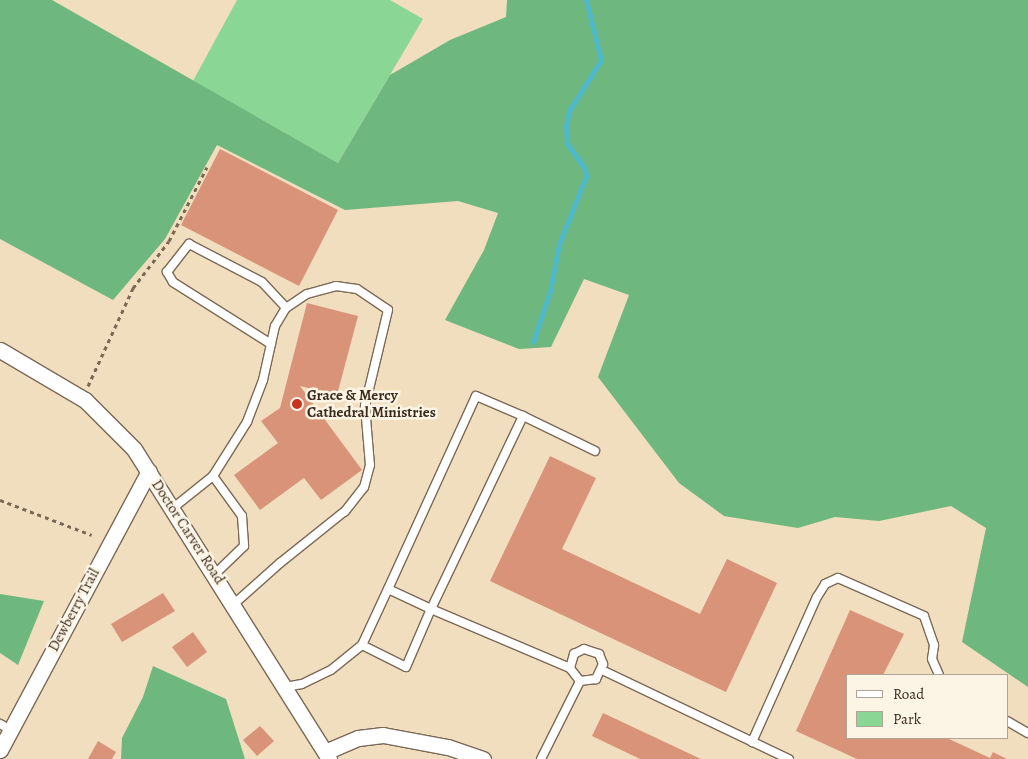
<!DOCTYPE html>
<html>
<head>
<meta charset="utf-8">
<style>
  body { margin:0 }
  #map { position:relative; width:1028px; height:759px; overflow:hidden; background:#f1debe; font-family:Alegreya,serif }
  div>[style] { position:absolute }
  .green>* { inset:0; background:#89d695 }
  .forest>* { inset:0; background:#6eb77e }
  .stream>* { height:5px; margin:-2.5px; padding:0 2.5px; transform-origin:2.5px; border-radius:2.5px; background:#4eb9ca }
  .building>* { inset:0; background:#d99378 }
  .path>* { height:3px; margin-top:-1.5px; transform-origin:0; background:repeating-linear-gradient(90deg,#7b6956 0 4px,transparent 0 8px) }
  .roads { filter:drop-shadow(1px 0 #7b6956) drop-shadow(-1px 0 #7b6956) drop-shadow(0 1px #7b6956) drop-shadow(0 -1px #7b6956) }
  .lane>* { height:8px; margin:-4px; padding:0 4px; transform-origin:4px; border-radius:4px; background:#fff }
  .street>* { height:15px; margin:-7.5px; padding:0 7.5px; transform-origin:7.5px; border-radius:7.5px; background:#fff }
  .dots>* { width:14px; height:14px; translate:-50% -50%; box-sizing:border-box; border:2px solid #fcf5e5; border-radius:50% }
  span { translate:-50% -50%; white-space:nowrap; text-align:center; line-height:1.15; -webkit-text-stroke:5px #fcf5e5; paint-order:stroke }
  .poi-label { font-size:15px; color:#3b2a1e; font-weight:700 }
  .left { translate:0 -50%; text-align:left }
  .street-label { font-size:15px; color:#3b2a1e }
  .legend { position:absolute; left:846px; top:674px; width:162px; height:65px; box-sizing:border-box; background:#fcf5e5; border:1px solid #afa495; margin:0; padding:6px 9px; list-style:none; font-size:15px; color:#3b2a1e }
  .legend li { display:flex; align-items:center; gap:10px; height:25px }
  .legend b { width:25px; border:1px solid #afa495 }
</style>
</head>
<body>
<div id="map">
  <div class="green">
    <div style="clip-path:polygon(237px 0,390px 0,423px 19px,338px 163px,193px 81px)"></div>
  </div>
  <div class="forest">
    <div style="clip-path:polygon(0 0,52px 0,338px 163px,390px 75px,450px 40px,506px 17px,507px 0,1028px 0,1028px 687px,962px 642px,986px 528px,951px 506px,879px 521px,835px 517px,798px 528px,724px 516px,679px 483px,598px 377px,629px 295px,584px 279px,551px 347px,519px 349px,445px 320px,484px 250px,498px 213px,458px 201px,345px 210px,217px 145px,165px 239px,113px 300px,0 239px)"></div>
    <div style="clip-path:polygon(0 594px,44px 601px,18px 665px,0 653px)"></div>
    <div style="clip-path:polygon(153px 666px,226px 699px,245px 759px,121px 759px,122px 738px,143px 697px)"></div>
  </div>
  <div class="stream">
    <div style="left:533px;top:342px;width:54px;rotate:-71.6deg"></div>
    <div style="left:550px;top:291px;width:48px;rotate:-79.2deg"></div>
    <div style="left:559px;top:244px;width:73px;rotate:-68.3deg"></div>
    <div style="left:586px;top:176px;width:7px;rotate:-98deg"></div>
    <div style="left:585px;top:169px;width:32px;rotate:-125deg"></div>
    <div style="left:567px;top:143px;width:17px;rotate:-93deg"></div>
    <div style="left:566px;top:126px;width:15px;rotate:-79deg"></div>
    <div style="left:569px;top:111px;width:60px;rotate:-57.9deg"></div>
    <div style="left:601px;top:60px;width:62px;rotate:-104deg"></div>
  </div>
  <div class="building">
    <div style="clip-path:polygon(220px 149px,338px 210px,299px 286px,181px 225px)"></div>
    <div style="clip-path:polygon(307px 303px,358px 316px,337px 395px,300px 386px,362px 470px,321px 500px,304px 478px,260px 510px,234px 475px,278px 443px,261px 421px,280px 408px)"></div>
    <div style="clip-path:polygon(550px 456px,596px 478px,562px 549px,700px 614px,727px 559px,777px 583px,726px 692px,490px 581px)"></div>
    <div style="clip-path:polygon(163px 593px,175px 611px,122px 642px,111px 624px)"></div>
    <div style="clip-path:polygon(850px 610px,904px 634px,883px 675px,847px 675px,847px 738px,947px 738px,990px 758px,993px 752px,1007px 759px,857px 759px,796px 731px)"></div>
    <div style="clip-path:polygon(193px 632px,207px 652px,187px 667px,172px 647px)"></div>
    <div style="clip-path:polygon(603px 713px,701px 759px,640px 759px,592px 736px)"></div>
    <div style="clip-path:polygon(260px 726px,274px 741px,257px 756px,243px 740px)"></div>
    <div style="clip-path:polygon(98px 741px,116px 752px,112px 759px,88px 759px)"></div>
  </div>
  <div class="path">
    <div style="left:88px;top:386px;width:108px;rotate:-65.3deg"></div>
    <div style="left:133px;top:288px;width:59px;rotate:-52.5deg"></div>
    <div style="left:169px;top:241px;width:83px;rotate:-62.8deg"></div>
    <div style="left:0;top:500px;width:98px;rotate:20.8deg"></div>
  </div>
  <div class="roads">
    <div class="lane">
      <div style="left:271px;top:344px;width:116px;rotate:-147.7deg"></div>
      <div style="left:173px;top:282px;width:12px;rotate:-121deg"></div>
      <div style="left:167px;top:272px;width:36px;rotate:-52deg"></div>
      <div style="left:189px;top:244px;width:82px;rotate:27.5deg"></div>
      <div style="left:262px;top:282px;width:35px;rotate:47deg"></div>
      <div style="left:213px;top:476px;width:64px;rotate:-57.8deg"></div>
      <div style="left:247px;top:422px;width:45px;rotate:-69.1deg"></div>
      <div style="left:263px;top:380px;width:55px;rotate:-77.5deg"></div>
      <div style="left:275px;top:326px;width:21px;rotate:-59deg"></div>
      <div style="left:286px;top:308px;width:25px;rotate:-34deg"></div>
      <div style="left:307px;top:294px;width:30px;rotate:-15deg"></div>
      <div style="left:336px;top:286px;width:21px;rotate:8deg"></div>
      <div style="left:357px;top:289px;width:37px;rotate:34deg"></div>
      <div style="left:388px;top:310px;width:99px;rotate:103.5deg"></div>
      <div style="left:365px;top:406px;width:59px;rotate:85.2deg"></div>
      <div style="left:370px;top:465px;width:23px;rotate:105deg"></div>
      <div style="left:364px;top:487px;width:31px;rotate:128deg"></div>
      <div style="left:345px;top:511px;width:83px;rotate:141.3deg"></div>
      <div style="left:280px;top:563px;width:62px;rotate:138.3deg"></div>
      <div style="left:173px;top:508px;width:51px;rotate:-38.7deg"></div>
      <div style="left:213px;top:476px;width:49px;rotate:54.1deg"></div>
      <div style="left:242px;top:516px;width:30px;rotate:86deg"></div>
      <div style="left:244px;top:546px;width:40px;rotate:136deg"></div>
      <div style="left:388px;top:589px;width:212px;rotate:-65.5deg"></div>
      <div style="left:476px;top:396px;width:51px;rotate:23.1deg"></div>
      <div style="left:570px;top:668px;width:15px;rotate:-74deg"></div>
      <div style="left:574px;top:654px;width:11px;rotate:-27deg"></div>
      <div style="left:584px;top:649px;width:16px;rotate:18deg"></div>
      <div style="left:599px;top:654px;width:11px;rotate:68deg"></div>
      <div style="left:603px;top:664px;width:17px;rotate:115deg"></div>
      <div style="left:596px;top:679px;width:16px;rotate:173deg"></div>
      <div style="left:580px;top:681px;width:16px;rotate:-128deg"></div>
      <div style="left:570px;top:668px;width:151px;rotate:-157deg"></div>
      <div style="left:431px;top:609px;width:47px;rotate:-155.1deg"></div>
      <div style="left:388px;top:589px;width:62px;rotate:114.9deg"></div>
      <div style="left:362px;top:645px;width:49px;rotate:26.6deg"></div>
      <div style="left:406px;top:667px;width:63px;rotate:-66.7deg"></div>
      <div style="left:431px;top:609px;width:214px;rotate:-64.5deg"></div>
      <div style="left:523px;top:416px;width:80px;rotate:25.9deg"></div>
      <div style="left:602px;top:670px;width:207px;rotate:25.5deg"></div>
      <div style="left:285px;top:687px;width:17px;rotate:-10deg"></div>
      <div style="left:302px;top:684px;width:32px;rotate:-26deg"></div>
      <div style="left:331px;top:670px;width:40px;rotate:-39deg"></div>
      <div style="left:1007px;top:721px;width:24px;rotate:30deg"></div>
      <div style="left:0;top:724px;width:13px;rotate:29deg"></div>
      <div style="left:752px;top:742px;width:159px;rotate:-65.9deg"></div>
      <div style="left:817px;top:597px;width:15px;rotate:-58deg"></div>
      <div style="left:825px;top:584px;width:14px;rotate:-25deg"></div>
      <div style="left:838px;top:578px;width:94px;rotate:23.8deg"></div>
      <div style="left:924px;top:616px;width:31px;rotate:71deg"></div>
      <div style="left:934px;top:645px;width:14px;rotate:98deg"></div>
      <div style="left:932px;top:659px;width:17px;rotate:66deg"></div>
      <div style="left:541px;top:759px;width:87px;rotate:-63.4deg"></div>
    </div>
    <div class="street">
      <div style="left:0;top:350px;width:99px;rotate:30.5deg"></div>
      <div style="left:85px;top:400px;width:69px;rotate:45deg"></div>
      <div style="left:134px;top:449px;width:366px;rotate:57.8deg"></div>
      <div style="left:0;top:750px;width:316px;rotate:-61.9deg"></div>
      <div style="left:325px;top:752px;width:36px;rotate:-23deg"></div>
      <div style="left:358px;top:738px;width:25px;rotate:-7deg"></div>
      <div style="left:383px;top:735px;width:66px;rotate:10.5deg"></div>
      <div style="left:448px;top:747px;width:37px;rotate:19deg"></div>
    </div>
  </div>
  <div class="dots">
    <div style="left:297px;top:404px;background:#c8321e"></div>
  </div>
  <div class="poi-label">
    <span class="left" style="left:307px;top:404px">Grace &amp; Mercy<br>Cathedral Ministries</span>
  </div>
  <div class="street-label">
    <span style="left:188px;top:532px;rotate:57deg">Doctor Carver Road</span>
    <span style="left:74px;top:610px;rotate:-62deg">Dewberry Trail</span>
  </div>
  <ul class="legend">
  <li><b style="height:6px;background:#fff"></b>Road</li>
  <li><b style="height:14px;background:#89d695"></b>Park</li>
  </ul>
</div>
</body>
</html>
